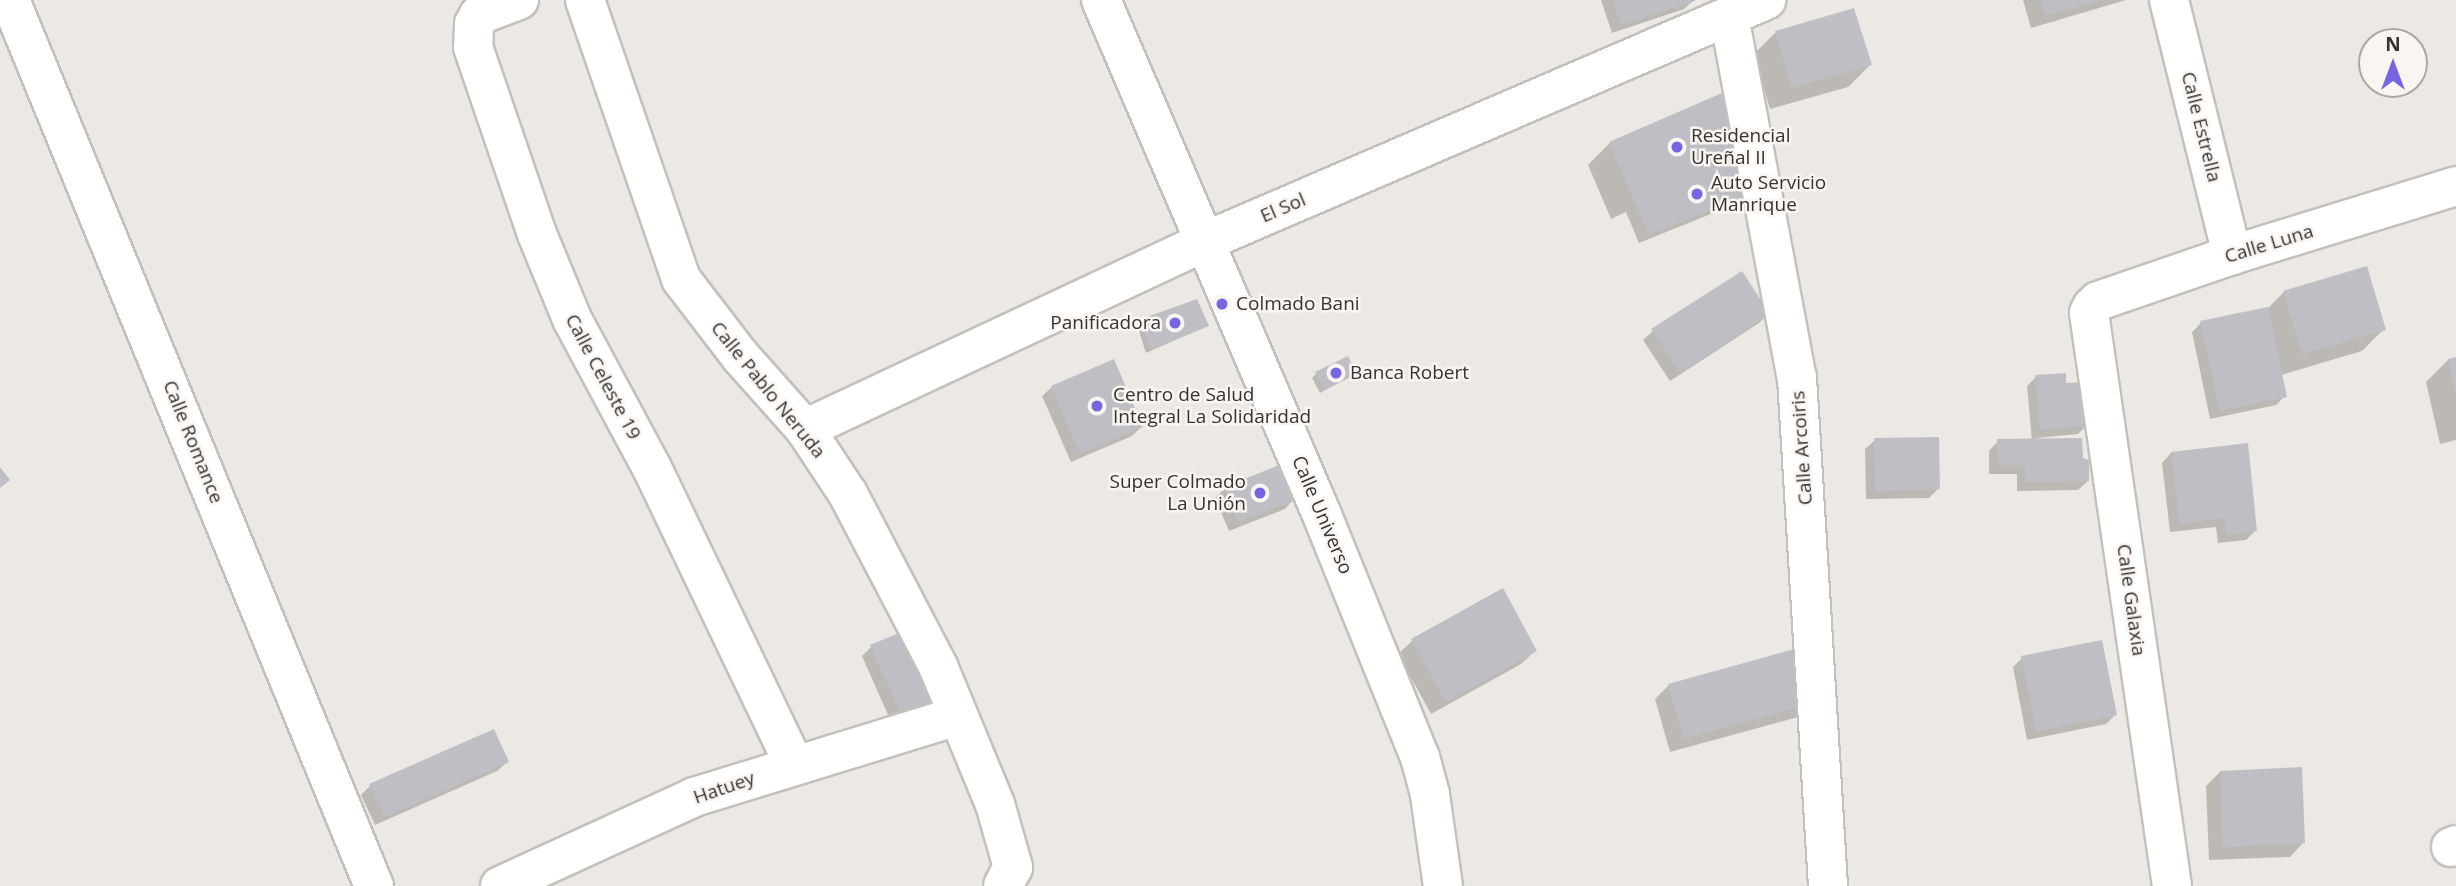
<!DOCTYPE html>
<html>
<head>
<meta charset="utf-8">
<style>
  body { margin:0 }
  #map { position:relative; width:2456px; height:886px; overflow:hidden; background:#ece8e3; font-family:"Open Sans",sans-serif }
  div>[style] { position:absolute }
  .shadow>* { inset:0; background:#0003 }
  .building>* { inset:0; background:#bebec4 }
  .roads { filter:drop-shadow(2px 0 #c4c0bb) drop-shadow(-2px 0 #c4c0bb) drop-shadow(0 2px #c4c0bb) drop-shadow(0 -2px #c4c0bb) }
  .street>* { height:38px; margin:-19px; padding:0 19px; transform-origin:19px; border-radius:19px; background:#fff }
  .dots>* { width:19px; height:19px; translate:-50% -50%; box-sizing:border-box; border:4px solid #faf5f0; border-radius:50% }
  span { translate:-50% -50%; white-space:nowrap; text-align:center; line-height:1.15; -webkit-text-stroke:5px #faf5f0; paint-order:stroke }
  .street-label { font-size:19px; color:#353432 }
  .poi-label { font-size:19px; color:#353432 }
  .left { translate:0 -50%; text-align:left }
  .right { translate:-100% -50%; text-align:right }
  .north { position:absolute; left:2358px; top:28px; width:70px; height:70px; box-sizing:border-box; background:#faf5f0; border:2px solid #aba8a4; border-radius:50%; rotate:0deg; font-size:19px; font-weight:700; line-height:28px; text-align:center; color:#353432 }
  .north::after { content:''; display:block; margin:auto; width:24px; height:32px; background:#7766e1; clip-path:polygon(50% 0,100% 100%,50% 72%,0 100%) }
</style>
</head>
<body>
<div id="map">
  <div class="shadow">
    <div style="clip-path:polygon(1601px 0,1694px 0,1684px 9px,1612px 33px)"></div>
    <div style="clip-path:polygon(2023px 0,2126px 0,2031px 28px)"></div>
    <div style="clip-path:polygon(1776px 32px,1870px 65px,1848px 87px,1770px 109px,1754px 54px)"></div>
    <div style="clip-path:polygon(1721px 96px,1748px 199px,1639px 243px,1626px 212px,1611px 219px,1588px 165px,1610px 143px)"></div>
    <div style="clip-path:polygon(2284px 292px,2384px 329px,2362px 351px,2281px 375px,2285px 396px,2276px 405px,2210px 419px,2192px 332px,2201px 323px,2267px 309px)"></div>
    <div style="clip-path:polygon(1211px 295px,1227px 318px,1216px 322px,1207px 300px)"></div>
    <div style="clip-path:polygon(1196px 301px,1207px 326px,1146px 353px,1137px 325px)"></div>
    <div style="clip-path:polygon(1768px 314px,1759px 323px,1670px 381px,1643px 340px,1653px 331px)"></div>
    <div style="clip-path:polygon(2456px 359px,2456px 440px,2440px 444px,2426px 382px,2448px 360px)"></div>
    <div style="clip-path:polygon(1317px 373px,1355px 374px,1320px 393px,1312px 378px)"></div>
    <div style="clip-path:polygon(2036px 377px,2064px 385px,2087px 425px,2078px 434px,2037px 438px,2037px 440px,2081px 460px,2088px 481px,2078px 490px,2017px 491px,2017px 474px,1989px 474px,1989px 451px,1998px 441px,2032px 441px,2027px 386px)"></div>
    <div style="clip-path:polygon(1052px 387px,1141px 427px,1132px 436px,1071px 462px,1042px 396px)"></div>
    <div style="clip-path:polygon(1875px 440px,1938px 489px,1929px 498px,1866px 499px,1865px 449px)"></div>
    <div style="clip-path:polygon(2171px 453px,2256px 530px,2246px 540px,2218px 543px,2216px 527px,2170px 532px,2162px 463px)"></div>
    <div style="clip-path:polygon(1225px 488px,1294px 499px,1285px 509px,1229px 531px,1215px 498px)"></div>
    <div style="clip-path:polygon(1502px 591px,1535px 651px,1521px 664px,1431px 714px,1398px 654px,1412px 641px)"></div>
    <div style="clip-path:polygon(871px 647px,934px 714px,895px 731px,862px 656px)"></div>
    <div style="clip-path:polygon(1797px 650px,1798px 717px,1670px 752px,1655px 699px,1669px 685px)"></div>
    <div style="clip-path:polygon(2022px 658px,2116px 714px,2106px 724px,2027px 740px,2013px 667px)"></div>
    <div style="clip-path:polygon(507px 762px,497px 771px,375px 825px,361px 795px,370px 786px)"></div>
    <div style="clip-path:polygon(2220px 772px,2303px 843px,2290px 857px,2209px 860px,2206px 786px)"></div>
  </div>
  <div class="building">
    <div style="clip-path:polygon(1613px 0,1695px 0,1695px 1px,1621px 25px)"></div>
    <div style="clip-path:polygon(2041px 0,2099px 0,2099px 1px,2045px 16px)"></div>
    <div style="clip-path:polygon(1854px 8px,1872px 65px,1792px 88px,1775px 31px)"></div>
    <div style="clip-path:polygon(1722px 93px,1760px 190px,1649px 235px,1609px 142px)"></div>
    <div style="clip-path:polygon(2367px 266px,2386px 330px,2302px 354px,2283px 291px)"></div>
    <div style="clip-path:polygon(1742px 271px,1770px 314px,1680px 373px,1651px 329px)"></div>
    <div style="clip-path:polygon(1197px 299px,1209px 326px,1150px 350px,1141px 319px)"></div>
    <div style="clip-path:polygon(2268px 307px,2287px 397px,2220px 411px,2200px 321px)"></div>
    <div style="clip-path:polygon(1348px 356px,1357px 374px,1324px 390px,1315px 372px)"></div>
    <div style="clip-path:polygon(2456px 357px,2456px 392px,2455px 392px,2448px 359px)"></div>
    <div style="clip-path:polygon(1114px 359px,1143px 427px,1080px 454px,1051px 386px)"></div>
    <div style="clip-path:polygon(2066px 373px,2066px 383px,2085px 382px,2089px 425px,2040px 430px,2035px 375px)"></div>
    <div style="clip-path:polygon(1939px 437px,1940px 489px,1875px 491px,1874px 438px)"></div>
    <div style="clip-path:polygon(2082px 438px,2083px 458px,2089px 460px,2089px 481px,2025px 482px,2025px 465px,1998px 465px,1997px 439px)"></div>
    <div style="clip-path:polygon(2248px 443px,2257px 531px,2227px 535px,2225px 518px,2179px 524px,2171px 452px)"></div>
    <div style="clip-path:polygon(1282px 464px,1296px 500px,1238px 522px,1224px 487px)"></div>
    <div style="clip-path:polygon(0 467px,10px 480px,0 488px)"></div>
    <div style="clip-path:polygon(1503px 588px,1537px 651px,1446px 702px,1411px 639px)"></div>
    <div style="clip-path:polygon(911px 628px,946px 705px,905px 723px,870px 645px)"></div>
    <div style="clip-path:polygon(2102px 640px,2117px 715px,2036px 732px,2021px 656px)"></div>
    <div style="clip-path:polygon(1798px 648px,1814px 703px,1684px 739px,1668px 684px)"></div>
    <div style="clip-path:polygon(494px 729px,509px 762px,385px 817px,369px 784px)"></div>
    <div style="clip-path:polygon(2302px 767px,2305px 843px,2222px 847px,2220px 771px)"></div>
  </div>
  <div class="roads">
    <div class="street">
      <div style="left:10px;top:0;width:958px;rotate:67.67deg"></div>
      <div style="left:519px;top:0;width:43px;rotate:159.4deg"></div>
      <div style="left:479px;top:15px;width:10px;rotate:119deg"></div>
      <div style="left:474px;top:24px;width:23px;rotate:92deg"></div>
      <div style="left:473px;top:47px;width:198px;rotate:71.1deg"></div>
      <div style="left:537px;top:234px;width:92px;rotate:67.6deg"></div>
      <div style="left:572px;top:319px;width:169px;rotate:61.8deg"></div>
      <div style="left:652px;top:468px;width:328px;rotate:64.4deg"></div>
      <div style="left:585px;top:0;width:295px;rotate:71deg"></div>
      <div style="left:681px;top:279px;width:97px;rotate:52.5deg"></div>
      <div style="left:740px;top:356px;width:98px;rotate:48.3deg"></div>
      <div style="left:805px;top:429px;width:78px;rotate:56.5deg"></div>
      <div style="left:848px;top:494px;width:194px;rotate:62.4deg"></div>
      <div style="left:938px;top:666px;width:149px;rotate:67.6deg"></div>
      <div style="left:995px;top:804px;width:66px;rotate:74.1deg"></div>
      <div style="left:1013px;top:867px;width:21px;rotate:118deg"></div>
      <div style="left:1101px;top:0;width:560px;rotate:66.77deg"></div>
      <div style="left:1322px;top:515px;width:261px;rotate:68deg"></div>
      <div style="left:1420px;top:757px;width:39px;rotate:75deg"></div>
      <div style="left:1430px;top:795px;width:92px;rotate:81.9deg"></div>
      <div style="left:2169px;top:0;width:263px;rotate:76.1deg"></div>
      <div style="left:1729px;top:16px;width:368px;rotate:79.4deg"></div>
      <div style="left:1797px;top:378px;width:509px;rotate:86.51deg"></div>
      <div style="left:805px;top:429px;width:443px;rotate:-25.1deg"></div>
      <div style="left:1206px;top:241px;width:610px;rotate:-23.28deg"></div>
      <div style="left:2451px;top:847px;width:5px;rotate:-22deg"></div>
      <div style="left:500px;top:886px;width:213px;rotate:-24.6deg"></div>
      <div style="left:694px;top:797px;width:275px;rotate:-17.1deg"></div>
      <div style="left:2172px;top:886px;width:579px;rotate:-98.24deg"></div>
      <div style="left:2089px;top:313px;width:7px;rotate:-63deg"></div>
      <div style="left:2092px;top:307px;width:8px;rotate:-45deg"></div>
      <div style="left:2098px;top:301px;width:142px;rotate:-18.9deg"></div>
      <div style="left:2232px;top:255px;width:234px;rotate:-17.1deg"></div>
    </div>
  </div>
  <div class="dots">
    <div style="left:1677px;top:147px;background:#7766e1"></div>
    <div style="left:1697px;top:194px;background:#7766e1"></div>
    <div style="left:1222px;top:304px;background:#7766e1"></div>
    <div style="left:1175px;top:323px;background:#7766e1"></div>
    <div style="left:1336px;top:373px;background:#7766e1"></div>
    <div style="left:1097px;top:406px;background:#7766e1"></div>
    <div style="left:1260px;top:493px;background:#7766e1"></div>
  </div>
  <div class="street-label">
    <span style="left:2201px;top:127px;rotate:76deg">Calle Estrella</span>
    <span style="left:1283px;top:208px;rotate:-23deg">El Sol</span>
    <span style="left:2269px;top:244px;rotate:-17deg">Calle Luna</span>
    <span style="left:603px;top:377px;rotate:62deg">Calle Celeste 19</span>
    <span style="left:768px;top:390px;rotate:51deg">Calle Pablo Neruda</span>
    <span style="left:193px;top:442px;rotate:68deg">Calle Romance</span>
    <span style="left:1802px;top:448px;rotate:-94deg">Calle Arcoiris</span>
    <span style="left:1322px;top:515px;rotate:67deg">Calle Universo</span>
    <span style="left:2131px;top:600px;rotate:82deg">Calle Galaxia</span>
    <span style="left:724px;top:788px;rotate:-19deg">Hatuey</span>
  </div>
  <div class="poi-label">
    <span class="left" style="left:1691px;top:147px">Residencial<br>Ureñal II</span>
    <span class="left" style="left:1711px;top:194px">Auto Servicio<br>Manrique</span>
    <span class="left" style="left:1236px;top:304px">Colmado Bani</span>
    <span class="right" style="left:1161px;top:323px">Panificadora</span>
    <span class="left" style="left:1350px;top:373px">Banca Robert</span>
    <span class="left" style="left:1113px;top:406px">Centro de Salud<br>Integral La Solidaridad</span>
    <span class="right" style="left:1246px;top:493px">Super Colmado<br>La Unión</span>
  </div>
  <div class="north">N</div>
</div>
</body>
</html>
